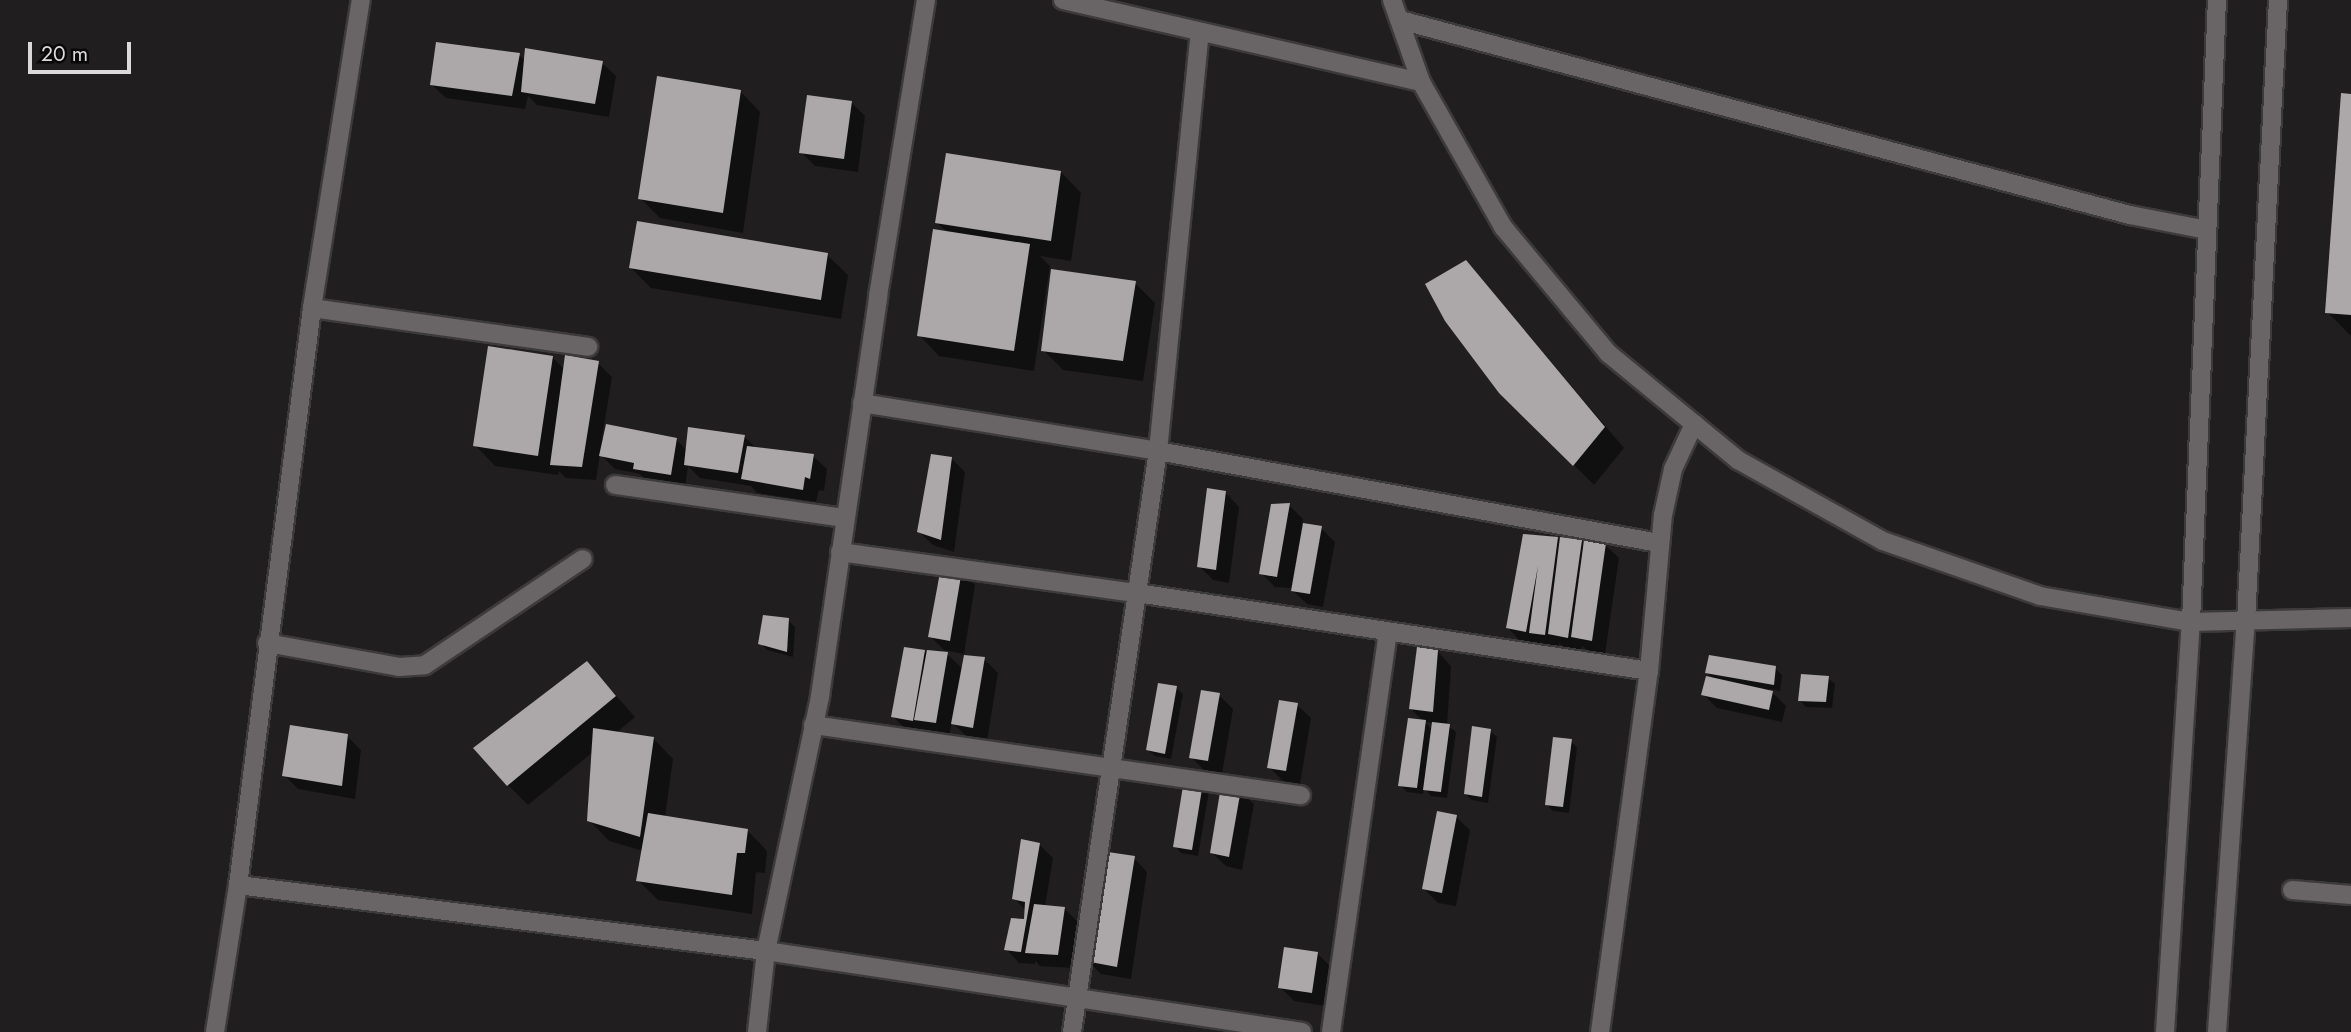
<!DOCTYPE html>
<html>
<head>
<meta charset="utf-8">
<style>
  body { margin:0 }
  #map { position:relative; width:2351px; height:1032px; overflow:hidden; background:#211e1f; font-family:Jost,sans-serif }
  div>[style] { position:absolute }
  .shadow>* { inset:0; background:#0007 }
  .building>* { inset:0; background:#aca8a9 }
  .roads { filter:drop-shadow(2px 0 #3d3a3b) drop-shadow(-2px 0 #3d3a3b) drop-shadow(0 2px #3d3a3b) drop-shadow(0 -2px #3d3a3b) }
  .minor>* { height:18px; margin:-9px; padding:0 9px; transform-origin:9px; border-radius:9px; background:#696566 }
  span { translate:-50% -50%; white-space:nowrap; text-align:center; line-height:1.15; -webkit-text-stroke:7px #0a0909; paint-order:stroke }
  .scale { position:absolute; left:28px; top:42px; width:103px; height:32px; box-sizing:border-box; border:4px solid #dbd9d9; border-top:0; padding-left:9px; font-size:21px; line-height:24px; white-space:nowrap; color:#dbd9d9; -webkit-text-stroke:5px #0a0909; paint-order:stroke }
</style>
</head>
<body>
<div id="map">
  <div class="shadow">
    <div style="clip-path:polygon(519px 55px,526px 61px,602px 63px,616px 76px,609px 117px,537px 105px,528px 96px,525px 109px,446px 98px,432px 85px)"></div>
    <div style="clip-path:polygon(740px 91px,760px 112px,743px 233px,660px 218px,640px 198px)"></div>
    <div style="clip-path:polygon(2351px 95px,2351px 336px,2327px 312px)"></div>
    <div style="clip-path:polygon(851px 102px,865px 116px,858px 172px,815px 166px,801px 152px)"></div>
    <div style="clip-path:polygon(1061px 172px,1081px 193px,1071px 261px,1040px 256px,1050px 266px,1034px 371px,939px 356px,919px 335px,948px 233px,937px 223px)"></div>
    <div style="clip-path:polygon(827px 255px,848px 275px,841px 319px,651px 288px,631px 268px)"></div>
    <div style="clip-path:polygon(1466px 262px,1624px 448px,1594px 485px,1500px 392px)"></div>
    <div style="clip-path:polygon(1135px 283px,1155px 303px,1143px 381px,1063px 370px,1043px 350px)"></div>
    <div style="clip-path:polygon(553px 358px,565px 370px,598px 363px,612px 377px,602px 438px,676px 439px,687px 451px,744px 436px,757px 449px,813px 456px,827px 469px,824px 491px,819px 490px,816px 502px,757px 493px,751px 486px,700px 478px,688px 466px,685px 488px,648px 483px,640px 474px,615px 469px,600px 454px,596px 480px,566px 478px,559px 471px,558px 475px,495px 466px,475px 445px)"></div>
    <div style="clip-path:polygon(951px 458px,965px 472px,954px 552px,933px 545px,919px 532px)"></div>
    <div style="clip-path:polygon(1226px 493px,1239px 507px,1229px 583px,1213px 580px,1199px 566px)"></div>
    <div style="clip-path:polygon(1289px 505px,1303px 519px,1302px 525px,1321px 528px,1335px 542px,1323px 607px,1307px 604px,1290px 588px,1275px 587px,1261px 573px)"></div>
    <div style="clip-path:polygon(1524px 536px,1581px 541px,1585px 545px,1605px 545px,1619px 558px,1605px 654px,1587px 650px,1582px 646px,1582px 651px,1564px 647px,1559px 643px,1558px 647px,1544px 646px,1540px 642px,1540px 645px,1521px 642px,1508px 628px)"></div>
    <div style="clip-path:polygon(961px 572px,975px 585px,964px 654px,944px 650px,930px 636px)"></div>
    <div style="clip-path:polygon(788px 620px,795px 627px,793px 657px,767px 650px,760px 643px)"></div>
    <div style="clip-path:polygon(924px 651px,928px 655px,947px 654px,963px 669px,984px 659px,998px 673px,987px 741px,967px 737px,952px 722px,949px 736px,906px 730px,893px 716px)"></div>
    <div style="clip-path:polygon(evenodd,1438px 652px,1451px 666px,1447px 725px,1456px 732px,1447px 798px,1431px 796px,1424px 788px,1423px 794px,1407px 792px,1400px 785px,1424px 722px,1410px 708px,1438px 652px,1425px 722px,1433px 723px,1432px 729px,1425px 722px)"></div>
    <div style="clip-path:polygon(587px 663px,635px 717px,616px 733px,653px 738px,673px 759px,665px 817px,747px 830px,767px 851px,765px 873px,756px 872px,752px 914px,658px 900px,638px 880px,643px 851px,609px 841px,589px 820px,593px 752px,528px 805px,508px 785px)"></div>
    <div style="clip-path:polygon(1775px 668px,1782px 675px,1780px 691px,1769px 689px,1786px 706px,1782px 722px,1717px 708px,1703px 694px,1714px 679px,1707px 673px)"></div>
    <div style="clip-path:polygon(1828px 678px,1835px 684px,1832px 708px,1806px 707px,1799px 700px)"></div>
    <div style="clip-path:polygon(1176px 688px,1183px 694px,1171px 759px,1155px 756px,1148px 750px)"></div>
    <div style="clip-path:polygon(1219px 695px,1233px 709px,1222px 774px,1205px 771px,1191px 757px)"></div>
    <div style="clip-path:polygon(1297px 705px,1311px 718px,1300px 784px,1283px 781px,1269px 767px)"></div>
    <div style="clip-path:polygon(1490px 731px,1497px 737px,1488px 803px,1472px 800px,1465px 794px)"></div>
    <div style="clip-path:polygon(347px 736px,361px 750px,355px 799px,298px 789px,284px 775px)"></div>
    <div style="clip-path:polygon(1571px 741px,1577px 748px,1569px 813px,1553px 811px,1546px 804px)"></div>
    <div style="clip-path:polygon(1202px 784px,1209px 791px,1198px 856px,1181px 853px,1175px 846px)"></div>
    <div style="clip-path:polygon(1240px 791px,1254px 804px,1242px 870px,1226px 866px,1212px 853px)"></div>
    <div style="clip-path:polygon(1456px 817px,1470px 830px,1456px 906px,1438px 903px,1424px 889px)"></div>
    <div style="clip-path:polygon(1039px 844px,1053px 858px,1045px 906px,1064px 908px,1078px 922px,1072px 968px,1040px 966px,1035px 961px,1035px 964px,1019px 963px,1006px 949px,1026px 921px,1026px 911px,1014px 898px)"></div>
    <div style="clip-path:polygon(1134px 858px,1147px 872px,1131px 979px,1101px 974px,1087px 960px)"></div>
    <div style="clip-path:polygon(1317px 953px,1331px 967px,1325px 1006px,1294px 1001px,1280px 987px)"></div>
  </div>
  <div class="building">
    <div style="clip-path:polygon(436px 42px,520px 53px,512px 96px,430px 85px)"></div>
    <div style="clip-path:polygon(525px 48px,603px 61px,595px 104px,521px 92px)"></div>
    <div style="clip-path:polygon(657px 76px,741px 90px,723px 213px,638px 199px)"></div>
    <div style="clip-path:polygon(2341px 93px,2351px 94px,2351px 315px,2325px 313px)"></div>
    <div style="clip-path:polygon(807px 95px,852px 101px,844px 159px,799px 153px)"></div>
    <div style="clip-path:polygon(946px 153px,1061px 171px,1051px 241px,935px 223px)"></div>
    <div style="clip-path:polygon(637px 221px,828px 253px,821px 300px,629px 268px)"></div>
    <div style="clip-path:polygon(933px 229px,1030px 244px,1014px 351px,917px 336px)"></div>
    <div style="clip-path:polygon(1466px 260px,1605px 427px,1573px 466px,1499px 393px,1445px 321px,1425px 284px)"></div>
    <div style="clip-path:polygon(1051px 269px,1136px 281px,1123px 361px,1041px 351px)"></div>
    <div style="clip-path:polygon(488px 346px,553px 356px,538px 456px,473px 446px)"></div>
    <div style="clip-path:polygon(565px 355px,599px 361px,582px 467px,550px 465px)"></div>
    <div style="clip-path:polygon(606px 424px,677px 438px,671px 475px,633px 469px,634px 463px,599px 456px)"></div>
    <div style="clip-path:polygon(688px 427px,745px 435px,738px 473px,684px 465px)"></div>
    <div style="clip-path:polygon(747px 446px,814px 454px,810px 479px,805px 477px,803px 490px,741px 479px)"></div>
    <div style="clip-path:polygon(931px 454px,952px 457px,941px 540px,917px 532px)"></div>
    <div style="clip-path:polygon(1207px 488px,1226px 491px,1216px 570px,1197px 567px)"></div>
    <div style="clip-path:polygon(1290px 503px,1277px 577px,1259px 574px,1271px 504px)"></div>
    <div style="clip-path:polygon(1303px 523px,1322px 526px,1310px 594px,1291px 591px)"></div>
    <div style="clip-path:polygon(1523px 534px,1558px 537px,1545px 635px,1529px 633px,1538px 566px,1526px 632px,1506px 628px)"></div>
    <div style="clip-path:polygon(1560px 537px,1582px 540px,1568px 638px,1548px 634px)"></div>
    <div style="clip-path:polygon(1584px 540px,1606px 543px,1592px 641px,1571px 637px)"></div>
    <div style="clip-path:polygon(941px 567px,962px 570px,950px 641px,928px 637px)"></div>
    <div style="clip-path:polygon(763px 615px,789px 618px,787px 652px,758px 644px)"></div>
    <div style="clip-path:polygon(904px 647px,925px 650px,913px 721px,891px 717px)"></div>
    <div style="clip-path:polygon(1417px 647px,1438px 650px,1433px 712px,1409px 709px)"></div>
    <div style="clip-path:polygon(927px 650px,948px 652px,936px 723px,914px 720px)"></div>
    <div style="clip-path:polygon(964px 655px,985px 657px,973px 728px,951px 724px)"></div>
    <div style="clip-path:polygon(1709px 655px,1776px 666px,1774px 685px,1705px 673px)"></div>
    <div style="clip-path:polygon(587px 661px,616px 696px,507px 786px,473px 748px)"></div>
    <div style="clip-path:polygon(1801px 674px,1829px 676px,1826px 702px,1798px 701px)"></div>
    <div style="clip-path:polygon(1706px 676px,1773px 691px,1769px 710px,1701px 695px)"></div>
    <div style="clip-path:polygon(1158px 683px,1177px 686px,1165px 754px,1146px 750px)"></div>
    <div style="clip-path:polygon(1201px 690px,1220px 693px,1208px 761px,1189px 758px)"></div>
    <div style="clip-path:polygon(1279px 700px,1298px 703px,1286px 771px,1267px 768px)"></div>
    <div style="clip-path:polygon(1408px 718px,1426px 720px,1417px 788px,1398px 786px)"></div>
    <div style="clip-path:polygon(1432px 722px,1450px 724px,1441px 792px,1423px 790px)"></div>
    <div style="clip-path:polygon(290px 725px,348px 734px,342px 786px,282px 776px)"></div>
    <div style="clip-path:polygon(1472px 726px,1491px 729px,1482px 797px,1464px 794px)"></div>
    <div style="clip-path:polygon(593px 728px,654px 737px,640px 837px,587px 821px)"></div>
    <div style="clip-path:polygon(1553px 737px,1572px 739px,1563px 807px,1545px 805px)"></div>
    <div style="clip-path:polygon(1184px 780px,1203px 783px,1192px 850px,1173px 847px)"></div>
    <div style="clip-path:polygon(1221px 786px,1241px 789px,1229px 857px,1210px 853px)"></div>
    <div style="clip-path:polygon(1437px 811px,1457px 815px,1442px 893px,1422px 889px)"></div>
    <div style="clip-path:polygon(648px 813px,748px 829px,745px 853px,737px 853px,732px 895px,636px 881px)"></div>
    <div style="clip-path:polygon(1021px 839px,1040px 843px,1021px 952px,1004px 950px,1011px 918px,1024px 919px,1025px 902px,1012px 899px)"></div>
    <div style="clip-path:polygon(1101px 851px,1135px 856px,1117px 967px,1085px 961px)"></div>
    <div style="clip-path:polygon(1034px 904px,1065px 907px,1058px 955px,1025px 953px)"></div>
    <div style="clip-path:polygon(1284px 947px,1318px 952px,1312px 993px,1278px 988px)"></div>
  </div>
  <div class="roads">
    <div class="minor">
      <div style="left:1063px;top:0;width:367px;rotate:12.9deg"></div>
      <div style="left:1392px;top:0;width:87px;rotate:70.5deg"></div>
      <div style="left:1421px;top:82px;width:167px;rotate:60.5deg"></div>
      <div style="left:1503px;top:227px;width:165px;rotate:50.2deg"></div>
      <div style="left:1609px;top:354px;width:167px;rotate:39.4deg"></div>
      <div style="left:1738px;top:460px;width:166px;rotate:29.2deg"></div>
      <div style="left:1883px;top:541px;width:166px;rotate:19.3deg"></div>
      <div style="left:2040px;top:596px;width:153px;rotate:9.8deg"></div>
      <div style="left:2191px;top:622px;width:160px;rotate:-1.4deg"></div>
      <div style="left:1400px;top:20px;width:756px;rotate:14.96deg"></div>
      <div style="left:2130px;top:215px;width:78px;rotate:11deg"></div>
      <div style="left:312px;top:308px;width:279px;rotate:8deg"></div>
      <div style="left:862px;top:403px;width:300px;rotate:9.2deg"></div>
      <div style="left:1158px;top:451px;width:509px;rotate:10.41deg"></div>
      <div style="left:615px;top:485px;width:232px;rotate:8.2deg"></div>
      <div style="left:840px;top:552px;width:300px;rotate:7.9deg"></div>
      <div style="left:1137px;top:593px;width:518px;rotate:8.66deg"></div>
      <div style="left:267px;top:643px;width:134px;rotate:10.3deg"></div>
      <div style="left:399px;top:667px;width:26px;rotate:-4deg"></div>
      <div style="left:425px;top:665px;width:190px;rotate:-33.9deg"></div>
      <div style="left:813px;top:725px;width:493px;rotate:8.2deg"></div>
      <div style="left:238px;top:885px;width:532px;rotate:7.13deg"></div>
      <div style="left:766px;top:951px;width:542px;rotate:8.59deg"></div>
      <div style="left:2292px;top:890px;width:59px;rotate:4.8deg"></div>
      <div style="left:215px;top:1032px;width:149px;rotate:-81.1deg"></div>
      <div style="left:238px;top:885px;width:582px;rotate:-82.69deg"></div>
      <div style="left:312px;top:308px;width:312px;rotate:-81deg"></div>
      <div style="left:757px;top:1032px;width:81px;rotate:-83.7deg"></div>
      <div style="left:766px;top:951px;width:261px;rotate:-78deg"></div>
      <div style="left:820px;top:696px;width:404px;rotate:-81.7deg"></div>
      <div style="left:878px;top:296px;width:300px;rotate:-80.8deg"></div>
      <div style="left:1072px;top:1032px;width:587px;rotate:-81.58deg"></div>
      <div style="left:1158px;top:451px;width:421px;rotate:-84.3deg"></div>
      <div style="left:1331px;top:1032px;width:404px;rotate:-81.9deg"></div>
      <div style="left:1600px;top:1032px;width:364px;rotate:-82.3deg"></div>
      <div style="left:1649px;top:671px;width:157px;rotate:-84.9deg"></div>
      <div style="left:1663px;top:515px;width:47px;rotate:-77.7deg"></div>
      <div style="left:1673px;top:469px;width:50px;rotate:-65deg"></div>
      <div style="left:2165px;top:1032px;width:411px;rotate:-86.4deg"></div>
      <div style="left:2191px;top:622px;width:623px;rotate:-87.61deg"></div>
      <div style="left:2217px;top:1032px;width:412px;rotate:-86deg"></div>
      <div style="left:2246px;top:621px;width:622px;rotate:-87.05deg"></div>
    </div>
  </div>
  <div class="scale">20 m</div>
</div>
</body>
</html>
